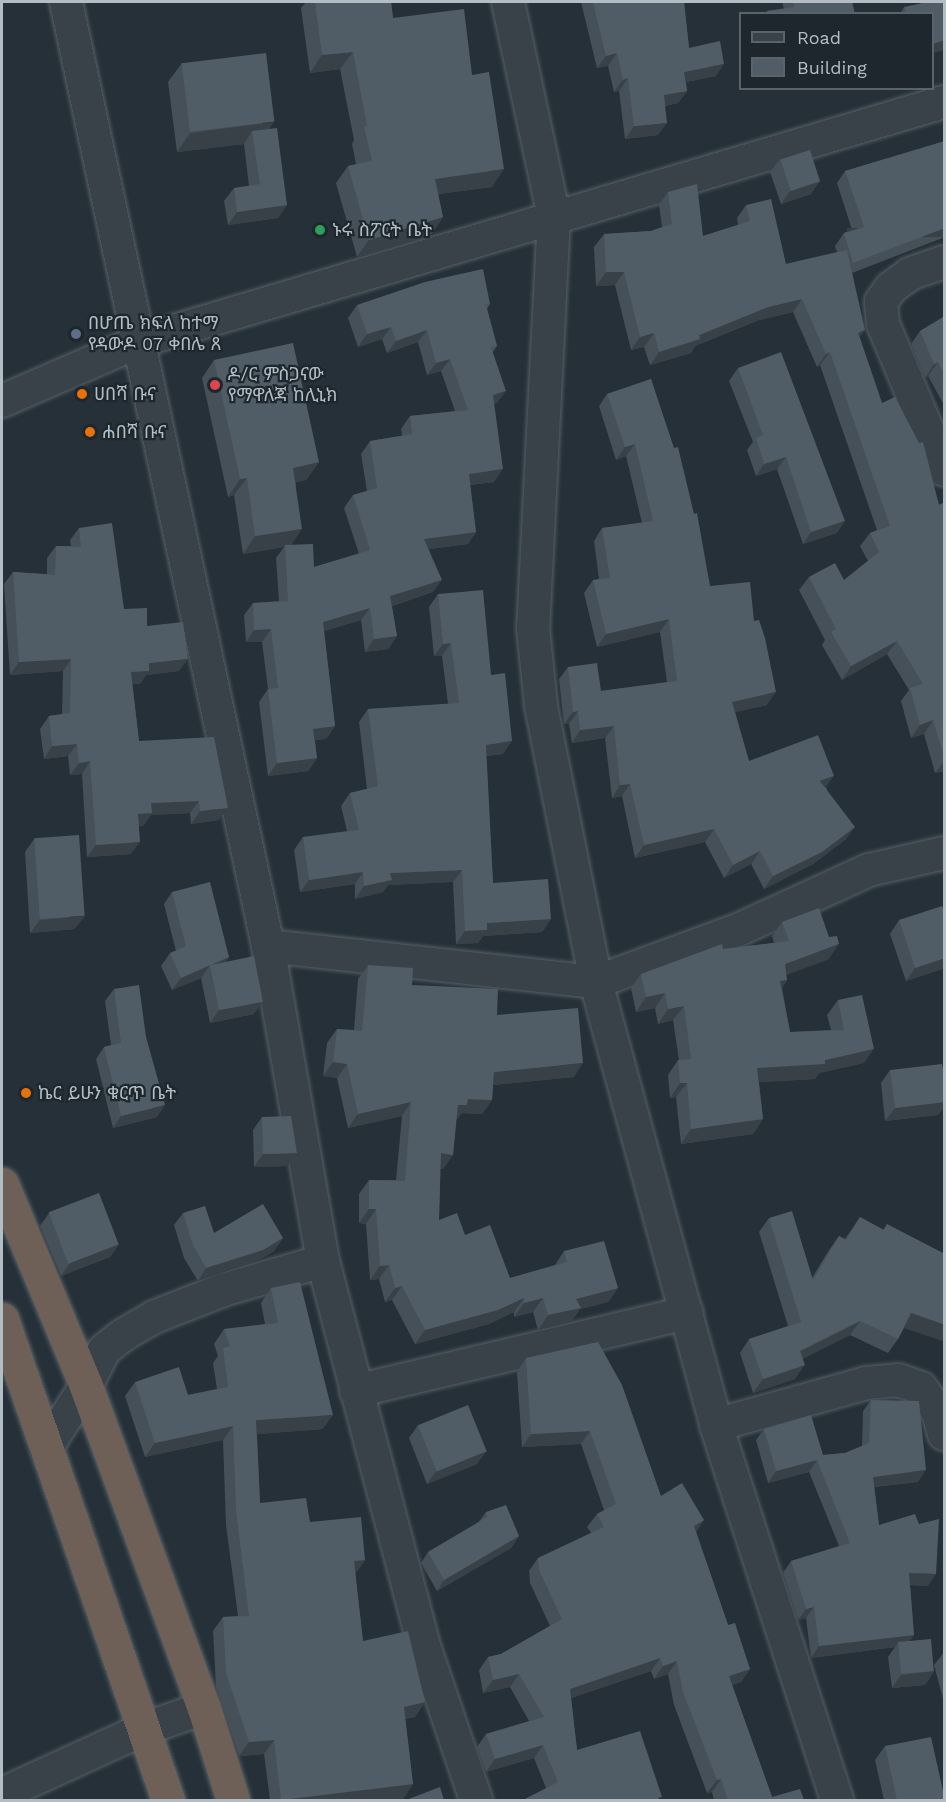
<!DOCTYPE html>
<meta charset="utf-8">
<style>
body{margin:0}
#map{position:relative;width:946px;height:1802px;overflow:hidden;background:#253038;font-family:"Work Sans","Noto Sans Ethiopic",sans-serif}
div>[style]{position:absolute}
.roads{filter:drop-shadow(0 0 2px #566066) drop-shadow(0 0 2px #566066)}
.street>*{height:32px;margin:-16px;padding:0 16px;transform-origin:16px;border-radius:16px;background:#384248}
.highway>*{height:33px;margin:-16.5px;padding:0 16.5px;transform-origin:16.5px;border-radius:16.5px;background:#6e6056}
.wall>*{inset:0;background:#455058}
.shaded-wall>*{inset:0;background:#384147;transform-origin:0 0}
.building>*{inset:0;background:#505d66;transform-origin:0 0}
.dots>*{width:16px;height:16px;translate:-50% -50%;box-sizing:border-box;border:3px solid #1d272d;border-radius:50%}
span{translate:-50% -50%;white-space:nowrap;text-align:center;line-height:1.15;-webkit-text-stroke:4.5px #1d272d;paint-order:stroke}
.poi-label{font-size:18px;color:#b3bdc4}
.left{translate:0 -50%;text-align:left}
.frame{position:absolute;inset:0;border:3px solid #b3bdc4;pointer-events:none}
.legend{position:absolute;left:739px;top:12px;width:195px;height:78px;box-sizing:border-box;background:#1d272d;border:2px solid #596369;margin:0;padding:8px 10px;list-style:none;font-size:18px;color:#b3bdc4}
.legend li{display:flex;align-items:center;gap:12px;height:30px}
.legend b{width:30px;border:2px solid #596369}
</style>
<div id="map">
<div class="roads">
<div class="street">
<div style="left:66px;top:2px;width:965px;rotate:77.92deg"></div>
<div style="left:268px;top:946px;width:320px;rotate:80.1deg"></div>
<div style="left:323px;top:1261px;width:395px;rotate:75.3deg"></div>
<div style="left:423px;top:1643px;width:166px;rotate:71.3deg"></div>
<div style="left:508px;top:2px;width:219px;rotate:77.9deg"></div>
<div style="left:554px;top:216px;width:413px;rotate:92.9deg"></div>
<div style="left:533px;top:628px;width:78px;rotate:84.1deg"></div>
<div style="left:541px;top:706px;width:281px;rotate:78.7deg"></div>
<div style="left:596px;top:982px;width:459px;rotate:74.8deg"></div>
<div style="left:716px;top:1425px;width:394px;rotate:72.1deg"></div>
<div style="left:944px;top:262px;width:36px;rotate:161deg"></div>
<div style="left:910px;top:274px;width:24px;rotate:144deg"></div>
<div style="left:891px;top:288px;width:17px;rotate:126deg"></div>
<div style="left:881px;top:302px;width:22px;rotate:85deg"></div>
<div style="left:883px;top:324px;width:158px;rotate:67.3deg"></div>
<div style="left:2px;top:401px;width:150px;rotate:-23.5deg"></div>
<div style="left:140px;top:341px;width:839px;rotate:-16.56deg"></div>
<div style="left:268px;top:946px;width:330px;rotate:6.3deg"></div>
<div style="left:596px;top:982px;width:153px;rotate:-20.2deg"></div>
<div style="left:740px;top:929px;width:142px;rotate:-24.6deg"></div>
<div style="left:869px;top:870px;width:77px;rotate:-12.8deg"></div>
<div style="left:356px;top:1391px;width:340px;rotate:-13.3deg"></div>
<div style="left:716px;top:1425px;width:156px;rotate:-15.6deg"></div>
<div style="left:866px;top:1383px;width:32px;rotate:-5deg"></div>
<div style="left:898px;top:1380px;width:24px;rotate:19deg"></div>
<div style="left:921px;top:1388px;width:29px;rotate:55deg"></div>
<div style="left:938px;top:1412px;width:23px;rotate:75deg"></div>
<div style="left:46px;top:1448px;width:74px;rotate:-57.2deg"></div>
<div style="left:86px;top:1386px;width:40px;rotate:-63.4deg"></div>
<div style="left:104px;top:1350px;width:24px;rotate:-38deg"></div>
<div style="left:123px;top:1335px;width:36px;rotate:-30deg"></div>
<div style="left:154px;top:1317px;width:74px;rotate:-21.4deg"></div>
<div style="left:223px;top:1290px;width:104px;rotate:-16.2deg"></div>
<div style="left:2px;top:1794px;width:156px;rotate:-24.6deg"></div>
<div style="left:144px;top:1729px;width:64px;rotate:-19.3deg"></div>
</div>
<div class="highway">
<div style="left:2px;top:1184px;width:219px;rotate:67.4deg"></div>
<div style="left:86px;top:1386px;width:343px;rotate:69.9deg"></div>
<div style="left:204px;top:1708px;width:96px;rotate:72.5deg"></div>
<div style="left:2px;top:1319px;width:509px;rotate:70.96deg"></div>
</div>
</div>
<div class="wall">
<div style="clip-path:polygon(306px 2px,391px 2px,393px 18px,472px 75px,492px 187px,438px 194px,443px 217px,431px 235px,357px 257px,336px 183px,348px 166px,356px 164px,352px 144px,354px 140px,340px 69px,310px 73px,301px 8px)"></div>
<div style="clip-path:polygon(581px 2px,684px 2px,689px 48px,716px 76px,686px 82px,687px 91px,678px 103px,665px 106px,658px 135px,625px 139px,619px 91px,614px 92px,608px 66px,597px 68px)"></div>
<div style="clip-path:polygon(782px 2px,852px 2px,855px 14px,765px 14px,767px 11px,784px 9px)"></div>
<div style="clip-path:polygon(904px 7px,933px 14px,900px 14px)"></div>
<div style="clip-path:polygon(182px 63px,270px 129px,287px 205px,278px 218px,228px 225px,224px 201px,234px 188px,249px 186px,244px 144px,177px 152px,168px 82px)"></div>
<div style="clip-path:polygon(945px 141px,945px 237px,852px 273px,860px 338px,882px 403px,939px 505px,945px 502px,945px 771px,935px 773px,924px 734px,911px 738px,901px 701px,909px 690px,887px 654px,842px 680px,822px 645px,825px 640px,799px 590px,809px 577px,844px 580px,868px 561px,860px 546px,870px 533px,877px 530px,820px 365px,817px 367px,793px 312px,759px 320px,695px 346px,691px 353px,650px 365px,644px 347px,631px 350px,615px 285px,596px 286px,594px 247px,604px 234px,651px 231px,662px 227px,659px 205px,668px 192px,703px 236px,738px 225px,737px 218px,746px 205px,786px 264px,837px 252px,835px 246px,844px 233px,852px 230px,837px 183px,845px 171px)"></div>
<div style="clip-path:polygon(780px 159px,811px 194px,781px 204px,770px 172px)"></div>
<div style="clip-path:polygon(490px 304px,487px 309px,497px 346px,493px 352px,497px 403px,494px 404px,494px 482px,470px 485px,476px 532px,468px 544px,429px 549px,433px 592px,392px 606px,397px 636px,388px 649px,365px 652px,361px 620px,324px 631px,335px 726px,326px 739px,315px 740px,317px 758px,308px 771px,268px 776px,259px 702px,268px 689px,262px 642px,246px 642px,244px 615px,253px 603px,279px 601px,276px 558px,284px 547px,243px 554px,234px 495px,228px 497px,202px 378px,214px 360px,319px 462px,306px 480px,296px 482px,291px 545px,314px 567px,359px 554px,344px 508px,353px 495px,367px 491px,361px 454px,370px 441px,402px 436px,401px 429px,410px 416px,455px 411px,441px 371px,427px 375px,418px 342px,387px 353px,382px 339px,358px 347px,348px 318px,357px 305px)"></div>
<div style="clip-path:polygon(945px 316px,945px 407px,928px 376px,925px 378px,911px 344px,920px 331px)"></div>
<div style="clip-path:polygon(738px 368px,837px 533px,803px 544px,777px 469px,756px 476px,747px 450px,753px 442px,729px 381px)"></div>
<div style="clip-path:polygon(651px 379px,710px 586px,754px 621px,767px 705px,735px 712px,749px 761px,826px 787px,846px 839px,813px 864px,764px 889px,751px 864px,724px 878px,705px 842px,635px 858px,622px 796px,612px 798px,605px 738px,572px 743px,569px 724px,564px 724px,559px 679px,568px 667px,601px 691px,667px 682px,660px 632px,597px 647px,584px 593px,593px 580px,599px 579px,594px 541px,602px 528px,642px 523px,626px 456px,616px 460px,599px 406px,607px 394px)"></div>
<div style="clip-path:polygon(79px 528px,124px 609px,147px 626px,179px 671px,146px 675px,140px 684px,132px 684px,139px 741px,219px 820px,191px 824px,190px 813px,151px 815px,143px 826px,139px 826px,131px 854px,87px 857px,82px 774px,70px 775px,68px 756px,44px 759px,40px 729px,49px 716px,62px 714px,63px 671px,10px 675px,4px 584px,13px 572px,47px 574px,47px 558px,56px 546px,71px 546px,70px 540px)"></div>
<div style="clip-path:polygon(438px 594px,491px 675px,503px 754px,486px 756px,493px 883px,551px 919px,542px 932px,483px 936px,478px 943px,456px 944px,453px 882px,388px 885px,383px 892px,355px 899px,355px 884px,300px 892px,294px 850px,303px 837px,347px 831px,341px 806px,350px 793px,367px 789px,359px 722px,368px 709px,448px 704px,442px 656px,434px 656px,429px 607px)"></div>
<div style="clip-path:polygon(34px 839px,75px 929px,30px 933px,25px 852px)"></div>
<div style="clip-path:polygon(172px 892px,229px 957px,226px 962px,254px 1014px,210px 1023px,201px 978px,172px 990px,161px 966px,170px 953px,176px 951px,164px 904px)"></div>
<div style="clip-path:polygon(945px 913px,945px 968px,906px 981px,890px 934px,899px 920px)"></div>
<div style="clip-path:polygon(782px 922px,829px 959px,786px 975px,787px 980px,782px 988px,790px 1032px,831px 1030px,827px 1015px,838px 1000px,864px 1063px,819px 1073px,815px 1079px,759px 1082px,763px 1119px,753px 1134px,681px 1144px,676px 1097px,670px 1098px,668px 1075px,678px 1060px,679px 1060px,673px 1020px,658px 1024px,655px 1008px,636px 1012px,631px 988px,641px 974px,723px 949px,774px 943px,772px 936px)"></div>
<div style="clip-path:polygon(368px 965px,412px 985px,497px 1015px,574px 1077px,493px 1085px,492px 1100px,482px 1114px,462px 1113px,457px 1119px,456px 1119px,453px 1155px,443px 1169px,440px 1168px,439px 1220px,465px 1235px,510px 1278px,555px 1265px,564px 1251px,618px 1288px,608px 1302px,580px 1309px,571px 1322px,538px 1330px,533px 1312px,514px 1317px,514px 1312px,489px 1324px,415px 1344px,392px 1300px,385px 1302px,379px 1279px,370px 1280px,366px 1224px,359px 1223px,359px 1194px,369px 1180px,396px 1180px,402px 1116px,348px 1128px,337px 1078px,323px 1076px,327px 1043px,337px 1029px,354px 1030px,358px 979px)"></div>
<div style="clip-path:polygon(114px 989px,157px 1117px,113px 1128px,96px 1059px,104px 1047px,111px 1045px,105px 1001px)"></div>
<div style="clip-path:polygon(890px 1070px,945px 1081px,945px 1106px,938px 1115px,885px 1121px,881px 1083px)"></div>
<div style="clip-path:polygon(262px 1117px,297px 1153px,288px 1166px,254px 1167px,253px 1130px)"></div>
<div style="clip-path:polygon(49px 1213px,119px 1244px,110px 1257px,61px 1276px,40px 1226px)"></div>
<div style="clip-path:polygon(183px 1213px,214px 1233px,283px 1238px,274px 1251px,255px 1262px,198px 1281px,184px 1258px,174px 1225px)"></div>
<div style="clip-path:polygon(860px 1217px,883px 1230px,887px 1224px,904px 1328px,898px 1339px,888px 1353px,850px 1335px,802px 1359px,795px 1379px,753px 1393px,740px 1353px,749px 1339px,788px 1326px,759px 1232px,769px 1218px,812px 1278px,829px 1250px,839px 1236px,845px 1239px)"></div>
<div style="clip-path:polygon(271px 1288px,323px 1429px,257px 1434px,260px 1503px,310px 1522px,365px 1560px,355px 1574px,363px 1641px,425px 1702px,415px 1717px,405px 1719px,413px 1784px,403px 1799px,388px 1800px,270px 1800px,264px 1754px,239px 1756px,216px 1687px,213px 1631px,223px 1617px,238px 1616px,226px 1525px,223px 1440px,145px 1457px,125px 1396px,135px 1382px,188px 1395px,217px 1389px,213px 1363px,218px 1356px,214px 1344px,224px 1329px,265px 1324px,261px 1303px)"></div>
<div style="clip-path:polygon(526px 1358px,661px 1496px,704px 1520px,696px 1532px,728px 1625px,750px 1669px,741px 1682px,732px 1685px,772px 1797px,804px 1800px,714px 1800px,712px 1792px,707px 1793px,674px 1705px,668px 1674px,654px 1679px,651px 1671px,571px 1698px,577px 1750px,662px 1797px,546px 1788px,534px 1758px,486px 1772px,477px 1747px,486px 1734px,529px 1721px,510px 1687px,483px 1693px,479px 1670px,488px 1657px,501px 1654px,550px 1626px,530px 1583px,529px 1571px,538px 1558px,591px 1533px,587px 1527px,597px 1514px,604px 1510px,581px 1444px,522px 1447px,517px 1372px)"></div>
<div style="clip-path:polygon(871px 1400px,918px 1482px,874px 1487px,879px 1525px,928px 1586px,910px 1585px,914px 1635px,909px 1642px,934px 1671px,925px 1685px,892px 1688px,888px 1657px,895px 1647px,811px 1658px,806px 1618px,798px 1620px,783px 1573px,791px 1561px,839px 1546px,809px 1472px,768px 1483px,756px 1440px,764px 1429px,823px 1455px,845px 1453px,862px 1446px,863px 1411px)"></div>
<div style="clip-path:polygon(418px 1425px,477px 1464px,427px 1484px,409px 1438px)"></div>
<div style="clip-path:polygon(486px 1512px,519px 1536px,511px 1548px,437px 1591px,421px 1563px,428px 1552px,478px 1523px)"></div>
<div style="clip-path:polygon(945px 1651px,945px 1706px,934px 1665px)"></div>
<div style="clip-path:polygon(885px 1746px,944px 1798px,945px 1800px,884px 1800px,875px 1760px)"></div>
</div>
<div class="shaded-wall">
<div style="clip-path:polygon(945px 40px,945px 50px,933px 53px,933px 44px)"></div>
<div style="clip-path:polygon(353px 52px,340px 69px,310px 73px,322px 55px)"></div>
<div style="clip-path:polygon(617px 53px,608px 66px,597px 68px,606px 56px)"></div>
<div style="clip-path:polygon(724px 64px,716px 76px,675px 84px,684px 72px)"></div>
<div style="clip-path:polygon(628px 78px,619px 91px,614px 92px,623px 80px)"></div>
<div style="clip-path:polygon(687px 91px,678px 103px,655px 108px,664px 95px)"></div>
<div style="clip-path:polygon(274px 122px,261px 142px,252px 131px,244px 144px,177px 152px,190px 133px)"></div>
<div style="clip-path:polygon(667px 123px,658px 135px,625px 139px,634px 126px)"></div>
<div style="clip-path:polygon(504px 169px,492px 187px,422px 196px,435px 179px)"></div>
<div style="clip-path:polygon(820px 181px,811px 194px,781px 204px,790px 191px)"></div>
<div style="clip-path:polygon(287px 205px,278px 218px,228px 225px,237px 212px)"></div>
<div style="clip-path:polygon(443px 217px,431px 235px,357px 257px,369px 240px)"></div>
<div style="left:945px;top:228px;width:9px;height:98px;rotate:90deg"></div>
<div style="clip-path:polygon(606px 272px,624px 272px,615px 285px,596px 286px)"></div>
<div style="clip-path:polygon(802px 299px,793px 312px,759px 320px,695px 346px,691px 353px,650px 365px,659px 352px,768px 307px)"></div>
<div style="clip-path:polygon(391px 327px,382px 339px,358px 347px,367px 334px)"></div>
<div style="clip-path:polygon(427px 330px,418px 342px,387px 353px,396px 341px)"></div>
<div style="clip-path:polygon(865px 330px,856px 343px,858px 333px)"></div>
<div style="clip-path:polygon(654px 333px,644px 347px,631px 350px,640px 337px)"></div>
<div style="clip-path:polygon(830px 352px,820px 365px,817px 367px,826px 354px)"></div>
<div style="clip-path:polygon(450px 359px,441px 371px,427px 375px,436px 363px)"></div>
<div style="clip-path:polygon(938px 362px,928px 376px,925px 378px,934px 364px)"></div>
<div style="clip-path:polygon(506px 391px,497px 403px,484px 407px,493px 395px)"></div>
<div style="clip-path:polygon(635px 444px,626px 456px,616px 460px,625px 447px)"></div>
<div style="clip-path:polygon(786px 457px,777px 469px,756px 476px,764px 464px)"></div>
<div style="clip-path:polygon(319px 462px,306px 480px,281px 486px,293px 468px)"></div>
<div style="clip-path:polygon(503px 469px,494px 482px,460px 486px,469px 474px)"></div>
<div style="clip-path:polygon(247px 478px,234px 495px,228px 497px,240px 479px)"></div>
<div style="clip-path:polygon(845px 521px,837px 533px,803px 544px,811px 532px)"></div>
<div style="clip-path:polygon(302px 529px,290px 547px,285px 545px,284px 547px,243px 554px,255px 536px)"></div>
<div style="clip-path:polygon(476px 532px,468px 544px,416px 551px,424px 539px)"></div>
<div style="clip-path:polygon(442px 580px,433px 592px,381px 609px,390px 596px)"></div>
<div style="clip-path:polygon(370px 608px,361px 620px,315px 634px,323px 622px)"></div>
<div style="clip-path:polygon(669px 619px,660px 632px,597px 647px,606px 634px)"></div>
<div style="clip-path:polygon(271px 629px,262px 642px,246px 642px,254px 630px)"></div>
<div style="clip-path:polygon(397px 636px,388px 649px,365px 652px,374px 639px)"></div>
<div style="clip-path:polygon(897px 641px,887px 654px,842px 680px,851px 666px)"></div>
<div style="clip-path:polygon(451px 643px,442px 656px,434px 656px,443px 644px)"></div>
<div style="clip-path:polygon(71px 659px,63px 671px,10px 675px,19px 662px)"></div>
<div style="clip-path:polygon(188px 659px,179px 671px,146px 675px,140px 684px,122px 685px,131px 672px,149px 663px)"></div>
<div style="clip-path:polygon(776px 692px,767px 705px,723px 715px,732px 702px)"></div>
<div style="clip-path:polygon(578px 711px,569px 724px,564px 724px,573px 712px)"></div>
<div style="clip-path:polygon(933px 720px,924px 734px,911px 738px,920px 725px)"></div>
<div style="clip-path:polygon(335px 726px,326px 739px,304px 741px,313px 729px)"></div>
<div style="clip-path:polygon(614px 726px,605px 738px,572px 743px,580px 730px)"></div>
<div style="clip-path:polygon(512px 741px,503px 754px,477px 757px,486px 745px)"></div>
<div style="clip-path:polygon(77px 744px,68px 756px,44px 759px,52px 746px)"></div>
<div style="clip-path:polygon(317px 758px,308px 771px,268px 776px,277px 763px)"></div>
<div style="clip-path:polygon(945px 760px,945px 771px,935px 773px)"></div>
<div style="clip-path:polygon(90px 761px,82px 774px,70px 775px,79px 763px)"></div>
<div style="clip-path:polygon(834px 776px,825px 788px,820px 781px)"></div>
<div style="clip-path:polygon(630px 784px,622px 796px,612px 798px,620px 785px)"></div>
<div style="clip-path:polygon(199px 801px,190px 813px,151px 815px,143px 826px,129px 827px,138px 814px,151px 803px)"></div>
<div style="clip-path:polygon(228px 808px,219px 820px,191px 824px,200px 811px)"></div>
<div style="clip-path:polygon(855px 827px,846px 839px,813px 864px,764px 889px,773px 876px)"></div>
<div style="clip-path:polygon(714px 829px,705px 842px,635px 858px,644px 845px)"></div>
<div style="clip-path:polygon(140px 842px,131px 854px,87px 857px,96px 845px)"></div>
<div style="clip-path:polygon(760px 851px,751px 864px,724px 878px,733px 865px)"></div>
<div style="clip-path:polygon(462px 870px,453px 882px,388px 885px,383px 892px,355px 899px,364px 886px,390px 873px)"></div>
<div style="clip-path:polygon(363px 872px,355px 884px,300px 892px,309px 880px)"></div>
<div style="clip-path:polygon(85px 916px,75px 929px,30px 933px,40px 920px)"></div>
<div style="clip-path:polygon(551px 919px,542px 932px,483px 936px,478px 943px,456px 944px,465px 931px,487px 923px)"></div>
<div style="clip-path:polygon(839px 944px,829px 959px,775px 979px,785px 964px)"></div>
<div style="clip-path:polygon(229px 957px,220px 969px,211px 965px)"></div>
<div style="clip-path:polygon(945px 958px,945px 968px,906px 981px,915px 968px)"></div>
<div style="clip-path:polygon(210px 965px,201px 978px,172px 990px,181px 978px)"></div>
<div style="clip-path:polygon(787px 980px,777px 995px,780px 981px)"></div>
<div style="clip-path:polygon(665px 993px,655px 1008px,636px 1012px,646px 997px)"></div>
<div style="clip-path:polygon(263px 1002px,254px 1014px,210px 1023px,219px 1010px)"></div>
<div style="clip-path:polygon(684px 1006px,673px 1020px,658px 1024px,668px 1009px)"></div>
<div style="clip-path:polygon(874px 1049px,864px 1063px,819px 1073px,815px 1079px,747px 1083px,757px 1068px,825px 1060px)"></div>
<div style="clip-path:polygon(333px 1062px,347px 1064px,337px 1078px,323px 1076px)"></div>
<div style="clip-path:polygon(583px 1063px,574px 1077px,484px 1086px,494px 1072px)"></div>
<div style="clip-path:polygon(680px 1083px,687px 1083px,676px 1097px,670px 1098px)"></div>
<div style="clip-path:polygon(468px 1099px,492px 1100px,482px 1114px,462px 1113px,457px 1119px,448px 1119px,458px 1105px)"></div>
<div style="clip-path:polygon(411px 1102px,402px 1116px,348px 1128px,358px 1114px)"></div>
<div style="clip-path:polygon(945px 1102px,945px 1106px,938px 1115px,885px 1121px,895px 1108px)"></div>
<div style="clip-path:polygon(165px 1105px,157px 1117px,113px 1128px,121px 1116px)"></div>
<div style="clip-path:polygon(763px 1119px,753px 1134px,681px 1144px,691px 1129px)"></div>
<div style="clip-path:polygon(297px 1153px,288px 1166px,254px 1167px,263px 1154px)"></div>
<div style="clip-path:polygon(441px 1153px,453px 1155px,443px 1169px,431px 1167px)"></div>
<div style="clip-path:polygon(369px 1209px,376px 1209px,366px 1224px,359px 1223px)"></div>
<div style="clip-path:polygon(283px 1238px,274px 1251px,255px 1262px,198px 1281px,206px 1268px)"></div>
<div style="clip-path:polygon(119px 1244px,110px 1257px,61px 1276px,70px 1263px)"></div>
<div style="clip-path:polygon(389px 1265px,379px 1279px,370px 1280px,380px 1266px)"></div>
<div style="clip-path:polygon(402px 1286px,392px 1300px,385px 1302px,395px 1288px)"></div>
<div style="clip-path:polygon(618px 1288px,608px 1302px,580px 1309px,571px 1322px,538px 1330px,548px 1315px,576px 1299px)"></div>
<div style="clip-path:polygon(524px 1298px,514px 1312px,489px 1324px,415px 1344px,425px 1330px)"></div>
<div style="clip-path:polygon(543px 1298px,533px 1312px,514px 1317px,524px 1303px)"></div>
<div style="clip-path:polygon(911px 1313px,945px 1325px,945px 1342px,901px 1327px)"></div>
<div style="clip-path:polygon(860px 1321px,850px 1335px,790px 1365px,800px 1351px)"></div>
<div style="clip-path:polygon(805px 1365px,795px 1379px,753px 1393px,763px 1379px)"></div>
<div style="clip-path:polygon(333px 1415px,323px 1429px,246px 1435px,256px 1420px)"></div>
<div style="clip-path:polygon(233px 1426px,223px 1440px,145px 1457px,155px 1443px)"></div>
<div style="clip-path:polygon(590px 1431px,581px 1444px,522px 1447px,531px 1434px)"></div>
<div style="clip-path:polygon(487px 1451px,477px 1464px,427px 1484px,436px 1471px)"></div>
<div style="clip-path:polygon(817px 1460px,809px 1472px,768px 1483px,776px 1471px)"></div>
<div style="clip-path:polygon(926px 1470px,918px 1482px,865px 1488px,873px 1477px)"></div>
<div style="clip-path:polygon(704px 1520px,695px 1533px,694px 1526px)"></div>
<div style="clip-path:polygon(519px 1536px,511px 1548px,437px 1591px,444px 1580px)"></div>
<div style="clip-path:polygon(365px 1560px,355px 1574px,354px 1561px)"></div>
<div style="clip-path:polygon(909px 1573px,936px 1574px,928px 1586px,901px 1584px)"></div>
<div style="clip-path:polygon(814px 1607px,806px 1618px,798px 1620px,806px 1609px)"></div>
<div style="clip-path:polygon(914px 1635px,906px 1646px,898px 1643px,895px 1647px,811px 1658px,819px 1646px)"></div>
<div style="clip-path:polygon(660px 1658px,651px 1671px,560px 1702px,570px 1689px)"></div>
<div style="clip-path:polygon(677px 1661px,668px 1674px,654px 1679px,663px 1666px)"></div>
<div style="clip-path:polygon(750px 1669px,741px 1682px,720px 1689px,729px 1676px)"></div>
<div style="clip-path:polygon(934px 1671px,925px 1685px,892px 1688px,901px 1675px)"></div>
<div style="clip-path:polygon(519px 1674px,510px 1687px,483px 1693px,493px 1680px)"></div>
<div style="clip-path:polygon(425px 1702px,415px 1717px,394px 1721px,404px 1707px)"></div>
<div style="clip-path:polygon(274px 1740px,264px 1754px,239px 1756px,249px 1742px)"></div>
<div style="clip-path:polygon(543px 1745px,534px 1758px,486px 1772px,495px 1759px)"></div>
<div style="clip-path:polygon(721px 1779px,712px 1792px,707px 1793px,717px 1780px)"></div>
<div style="clip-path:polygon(413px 1784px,403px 1799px,388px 1800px,281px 1800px)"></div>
</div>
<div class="building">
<div style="clip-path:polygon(315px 2px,391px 2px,393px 18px,464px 9px,472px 75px,489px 72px,504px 169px,435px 179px,443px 217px,369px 240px,348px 166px,372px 161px,364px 126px,367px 126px,353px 52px,322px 55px)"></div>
<div style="clip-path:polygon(593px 2px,684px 2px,689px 48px,720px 41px,724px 64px,684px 72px,687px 91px,664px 95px,667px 123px,634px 126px,628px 78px,623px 80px,617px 53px,606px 56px)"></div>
<div style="clip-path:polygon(793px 2px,852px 2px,855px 14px,767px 14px,767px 11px,794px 7px)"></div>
<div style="clip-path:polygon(927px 2px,945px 2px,945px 40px,933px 44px,933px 14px,906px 14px,904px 7px)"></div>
<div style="left:266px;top:53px;width:69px;height:85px;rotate:83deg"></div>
<div style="clip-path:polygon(277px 128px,287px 205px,237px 212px,234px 188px,260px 184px,252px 131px)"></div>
<div style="clip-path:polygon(945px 141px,945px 228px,853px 263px,844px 233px,864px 227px,845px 171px)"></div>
<div style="left:810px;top:150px;width:33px;height:31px;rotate:72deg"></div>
<div style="clip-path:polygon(697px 184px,703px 236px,750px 221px,746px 205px,771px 199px,786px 264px,847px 250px,865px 330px,858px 333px,882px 403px,895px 397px,919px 443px,923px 442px,939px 505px,945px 502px,945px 759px,933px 720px,920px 725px,910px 688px,923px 684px,897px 641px,851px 666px,831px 632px,836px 629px,809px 577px,835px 563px,844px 580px,879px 552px,870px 533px,890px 526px,830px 352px,826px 354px,802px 299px,768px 307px,699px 335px,700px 339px,659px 352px,654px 333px,640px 337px,624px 272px,606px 272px,604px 234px,651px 231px,672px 224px,668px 192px)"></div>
<div style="clip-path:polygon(483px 269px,490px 304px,486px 305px,497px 346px,491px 347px,506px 391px,493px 395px,503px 469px,469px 474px,476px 532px,424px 539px,442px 580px,390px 596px,397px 636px,374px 639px,370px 608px,323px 622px,335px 726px,313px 729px,317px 758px,277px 763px,268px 689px,278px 688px,271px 629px,254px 630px,253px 603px,288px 601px,285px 545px,313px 544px,314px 567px,370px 550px,353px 495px,377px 488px,370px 441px,412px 434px,410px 416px,468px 410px,450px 359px,436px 363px,427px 330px,396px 341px,391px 327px,367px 334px,357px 305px,425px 282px)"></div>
<div style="clip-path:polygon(945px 316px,945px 376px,938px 362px,934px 364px,920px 331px)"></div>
<div style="clip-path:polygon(293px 343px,319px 462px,293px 468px,302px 529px,255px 536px,247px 478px,240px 479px,214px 360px)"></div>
<div style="clip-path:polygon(781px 352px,845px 521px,811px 532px,786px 457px,764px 464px,756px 438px,763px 435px,738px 368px)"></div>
<div style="clip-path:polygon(651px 379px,674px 448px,678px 447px,694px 514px,697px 513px,710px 586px,750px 582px,754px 621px,759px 620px,765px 638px,776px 692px,732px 702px,749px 761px,818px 735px,834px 776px,820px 781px,855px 827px,822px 852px,773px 876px,760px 851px,733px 865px,714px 829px,644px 845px,630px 784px,620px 785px,614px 726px,580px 730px,578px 711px,573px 712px,568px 667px,597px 663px,601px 691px,677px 681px,669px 619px,606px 634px,593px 580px,610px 578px,602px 528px,653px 521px,635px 444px,625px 447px,607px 394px)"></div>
<div style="clip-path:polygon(112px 523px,124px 609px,147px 608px,147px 626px,183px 622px,188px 659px,149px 663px,149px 671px,131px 672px,139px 741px,214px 737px,228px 808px,200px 811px,199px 801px,151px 803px,152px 813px,138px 814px,140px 842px,96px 845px,90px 761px,79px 763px,77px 744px,52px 746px,49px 716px,70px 713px,71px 659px,19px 662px,13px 572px,55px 575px,56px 546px,81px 547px,79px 528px)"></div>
<div style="clip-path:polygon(483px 590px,491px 675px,505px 673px,512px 741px,486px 745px,493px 883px,548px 879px,551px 919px,487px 923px,487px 930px,465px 931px,462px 870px,390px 873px,392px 880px,364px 886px,363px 872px,309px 880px,303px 837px,359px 830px,350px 793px,378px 786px,368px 709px,459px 703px,451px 643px,443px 644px,438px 594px)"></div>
<div style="left:79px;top:835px;width:81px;height:45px;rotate:86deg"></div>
<div style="clip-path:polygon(210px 882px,229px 957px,211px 965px,254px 956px,263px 1002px,219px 1010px,210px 965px,181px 978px,170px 953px,186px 946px,172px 892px)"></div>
<div style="clip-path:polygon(942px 906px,945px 913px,945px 958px,915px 968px,899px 920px)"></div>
<div style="clip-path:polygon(819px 908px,829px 937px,837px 936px,839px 944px,785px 964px,787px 980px,780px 981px,790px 1032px,844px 1030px,838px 1000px,862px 995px,874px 1049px,825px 1060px,825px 1064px,757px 1068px,763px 1119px,691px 1129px,687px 1083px,680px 1083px,678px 1060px,691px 1059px,684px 1006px,668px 1009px,665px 993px,646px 997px,641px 974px,722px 944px,723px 949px,789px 941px,782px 922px)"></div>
<div style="clip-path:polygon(368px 965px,413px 968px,412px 985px,498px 989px,497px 1015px,578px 1008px,583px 1063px,494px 1072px,492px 1100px,468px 1099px,467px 1105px,458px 1105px,453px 1155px,441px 1153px,439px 1220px,457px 1213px,465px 1235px,490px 1225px,510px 1278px,567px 1262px,564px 1251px,604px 1241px,618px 1288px,576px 1299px,581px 1308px,548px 1315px,543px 1298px,524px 1303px,524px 1298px,498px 1310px,425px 1330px,402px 1286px,395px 1288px,389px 1265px,380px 1266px,376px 1209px,369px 1209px,369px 1180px,405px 1181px,411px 1102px,358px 1114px,347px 1064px,333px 1062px,337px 1029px,362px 1031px)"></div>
<div style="clip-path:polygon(139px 985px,146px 1037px,165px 1105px,121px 1116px,104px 1047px,121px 1043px,114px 989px)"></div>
<div style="clip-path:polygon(942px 1064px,945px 1081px,945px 1102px,895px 1108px,890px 1070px)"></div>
<div style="clip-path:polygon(291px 1116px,297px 1153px,263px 1154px,262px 1117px)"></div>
<div style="left:99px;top:1193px;width:55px;height:54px;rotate:69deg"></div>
<div style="clip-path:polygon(263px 1204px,283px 1238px,263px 1250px,206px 1268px,193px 1245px,183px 1213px,205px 1206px,214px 1233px)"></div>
<div style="clip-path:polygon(792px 1211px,813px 1280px,839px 1236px,846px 1240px,860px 1217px,884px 1230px,887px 1224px,945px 1254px,945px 1325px,911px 1313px,898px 1339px,860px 1321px,800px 1351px,805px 1365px,763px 1379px,749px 1339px,801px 1322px,769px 1218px)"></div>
<div style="clip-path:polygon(300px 1282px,333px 1415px,256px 1420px,260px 1503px,306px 1498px,310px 1522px,361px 1517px,365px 1560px,354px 1561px,363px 1641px,408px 1631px,425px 1702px,404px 1707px,413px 1784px,281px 1800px,274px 1740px,249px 1742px,226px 1673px,223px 1617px,249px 1616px,236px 1511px,233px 1426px,155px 1443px,135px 1382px,179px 1367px,188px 1395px,228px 1387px,223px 1348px,230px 1346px,224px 1329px,278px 1323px,271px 1288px)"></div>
<div style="clip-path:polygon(598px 1342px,622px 1385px,661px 1496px,682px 1483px,704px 1520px,694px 1526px,728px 1625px,735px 1623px,750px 1669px,729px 1676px,772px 1797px,800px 1789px,804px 1800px,728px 1800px,721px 1779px,717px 1780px,683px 1692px,677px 1661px,663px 1666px,660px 1658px,570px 1689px,577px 1750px,640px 1731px,662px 1797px,658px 1798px,660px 1800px,523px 1800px,558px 1782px,543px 1745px,495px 1759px,486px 1734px,544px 1717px,519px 1674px,493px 1680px,488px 1657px,501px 1654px,562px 1619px,539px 1570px,538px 1558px,604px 1527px,597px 1514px,616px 1504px,590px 1431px,531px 1434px,526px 1358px)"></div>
<div style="clip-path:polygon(871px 1400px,919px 1401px,926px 1470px,873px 1477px,879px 1525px,915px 1514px,919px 1524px,939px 1519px,936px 1574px,909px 1573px,914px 1635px,819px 1646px,814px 1607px,806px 1609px,791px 1561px,850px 1543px,817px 1460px,776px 1471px,764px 1429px,811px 1415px,823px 1455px,845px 1453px,869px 1443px)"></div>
<div style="left:468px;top:1405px;width:50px;height:54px;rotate:68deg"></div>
<div style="clip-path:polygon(506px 1505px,519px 1536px,444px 1580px,428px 1552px,487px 1517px,486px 1512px)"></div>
<div style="left:931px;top:1639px;width:32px;height:33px;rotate:85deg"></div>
<div style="clip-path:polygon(931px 1737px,945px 1800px,897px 1800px,885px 1746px)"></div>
<div style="clip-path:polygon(440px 1787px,444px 1800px,406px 1800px)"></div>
</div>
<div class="dots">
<div style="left:320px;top:230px;background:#2e9e5b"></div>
<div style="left:76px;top:334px;background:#5c6f8a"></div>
<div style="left:215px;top:385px;background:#e0444e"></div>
<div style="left:82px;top:394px;background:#e8710a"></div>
<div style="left:90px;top:432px;background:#e8710a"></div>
<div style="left:26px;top:1093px;background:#e8710a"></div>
</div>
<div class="poi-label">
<span class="left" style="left:332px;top:230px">ኑሩ ስፖርት ቤት</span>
<span class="left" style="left:88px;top:334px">በሆጤ ክፍለ ከተማ<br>የዳውዶ 07 ቀበሌ ጸ</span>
<span class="left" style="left:228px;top:385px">ዶ/ር ምስጋናው<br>የማዋለጃ ከሊኒክ</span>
<span class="left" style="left:94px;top:394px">ሀበሻ ቡና</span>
<span class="left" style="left:102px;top:432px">ሐበሻ ቡና</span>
<span class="left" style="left:38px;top:1093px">ኬር ይሁን ቁርጥ ቤት</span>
</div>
<div class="frame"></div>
<ul class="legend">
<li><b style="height:8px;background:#384248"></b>Road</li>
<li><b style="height:16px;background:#505d66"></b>Building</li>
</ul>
</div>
